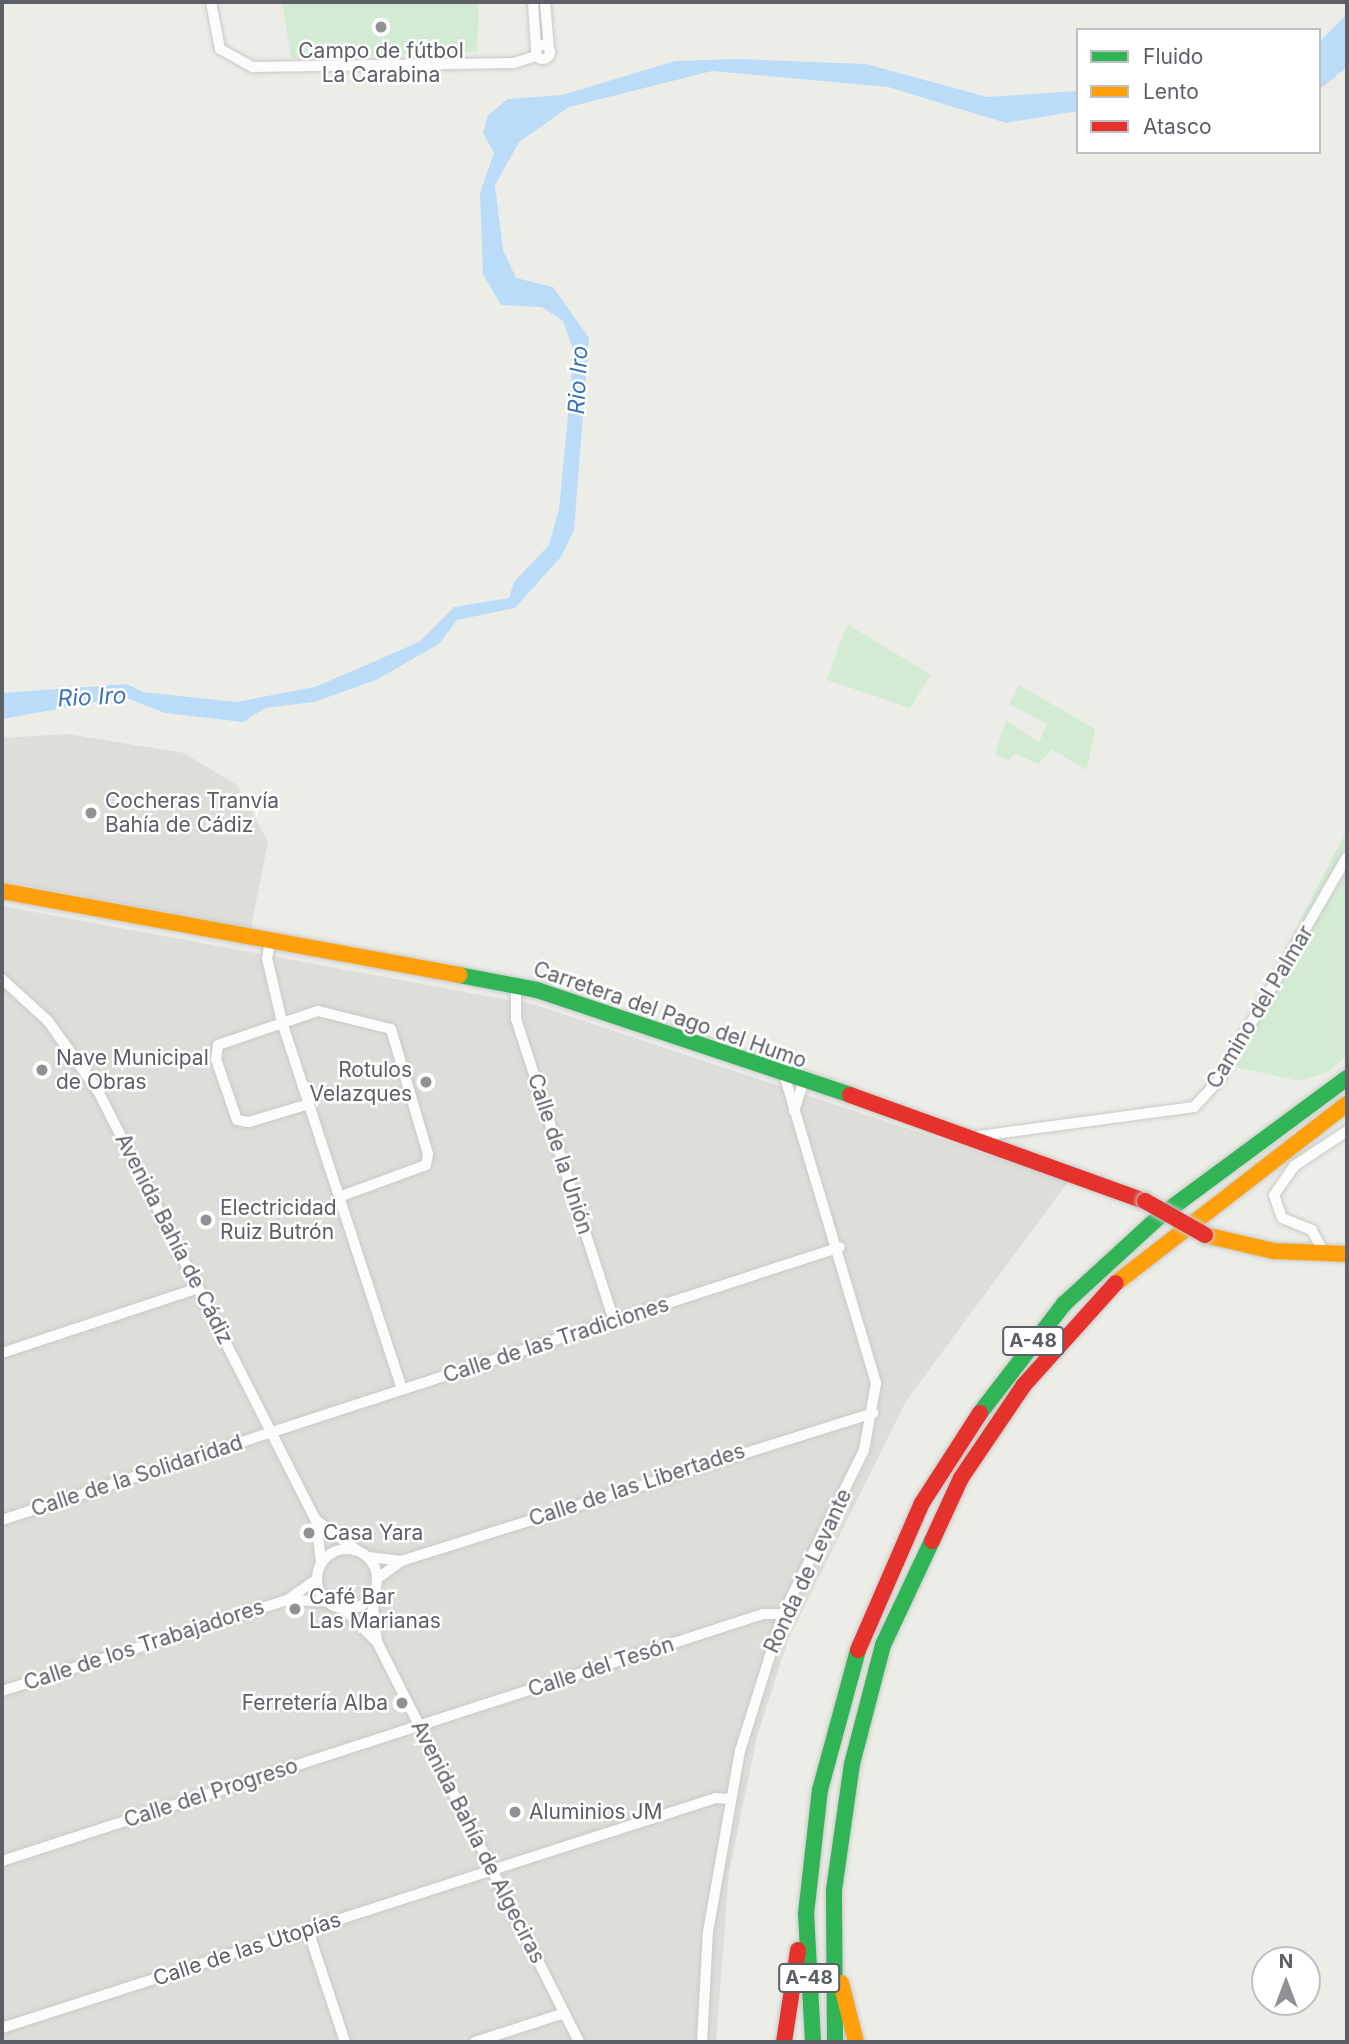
<!DOCTYPE html>
<meta charset="utf-8">
<style>
body{margin:0}
#map{position:relative;width:1349px;height:2044px;overflow:hidden;background:#edede8;font-family:Inter,sans-serif}
div>[style]{position:absolute}
.industrial>*{inset:0;background:#deddd9}
.green>*{inset:0;background:#d4ebd3}
.water>*{inset:0;background:#bbdcf8}
.roads{filter:drop-shadow(0 0 2px #c9cac8) drop-shadow(0 0 2px #c9cac8)}
.street>*{height:10px;margin:-5px;padding:0 5px;transform-origin:5px;border-radius:5px;background:#fcfcfc}
.street>.ring{margin:-5px;padding:0;box-sizing:content-box;background:none;border:10px solid #fcfcfc;border-radius:50%}
.fast>*{height:16px;margin:-8px;padding:0 8px;transform-origin:8px;border-radius:8px;background:#30b455}
.slow>*{height:16px;margin:-8px;padding:0 8px;transform-origin:8px;border-radius:8px;background:#ff9f0a}
.jam>*{height:16px;margin:-8px;padding:0 8px;transform-origin:8px;border-radius:8px;background:#e5322d}
.bridges{filter:drop-shadow(0 0 2px #c9caca) drop-shadow(0 0 2px #c9caca)}
.jam-bridge>*{height:16px;margin:-8px;padding:0 8px;transform-origin:8px;border-radius:8px;background:#e5322d}
.dots>*{width:19px;height:19px;translate:-50% -50%;box-sizing:border-box;border:4px solid #fff;border-radius:50%}
span{translate:-50% -50%;white-space:nowrap;text-align:center;line-height:1.15;-webkit-text-stroke:5px #fff;paint-order:stroke}
.shield-label span{padding:2px 5px;background:#fff;border:2px solid;border-radius:5px;-webkit-text-stroke-width:0}
.shield-label{font-size:19px;color:#5c6066;font-weight:700}
.poi-label{font-size:21px;color:#5c6066}
.left{translate:0 -50%;text-align:left}
.right{translate:-100% -50%;text-align:right}
.street-label{font-size:21px;color:#5c6066}
.water-label{font-size:23px;color:#3a74b8;font-style:italic}
.frame{position:absolute;inset:0;border:4px solid #5c6066;pointer-events:none}
.legend{position:absolute;left:1076px;top:28px;width:245px;height:126px;box-sizing:border-box;background:#fff;border:2px solid #bebfc2;margin:0;padding:9px 12px;list-style:none;font-size:21px;color:#5c6066}
.legend li{display:flex;align-items:center;gap:14px;height:35px}
.legend b{width:35px;border:2px solid #bebfc2}
.north{position:absolute;left:1251px;top:1946px;width:70px;height:70px;box-sizing:border-box;background:#fff;border:2px solid #bebfc2;border-radius:50%;rotate:0deg;font-size:19px;font-weight:700;line-height:28px;text-align:center;color:#5c6066}
.north::after{content:'';display:block;margin:auto;width:24px;height:32px;background:#8f9194;clip-path:polygon(50% 0,100% 100%,50% 72%,0 100%)}
</style>
<div id="map">
<div class="industrial">
<div style="clip-path:polygon(68px 734px,184px 753px,237px 785px,268px 842px,251px 928px,2px 881px,2px 738px)"></div>
<div style="clip-path:polygon(2px 906px,536px 1005px,1068px 1182px,906px 1401px,788px 1640px,757px 1737px,729px 1872px,716px 2042px,2px 2042px)"></div>
</div>
<div class="green">
<div style="clip-path:polygon(282px 2px,479px 2px,477px 52px,291px 58px)"></div>
<div style="clip-path:polygon(847px 624px,931px 675px,910px 708px,827px 680px)"></div>
<div style="clip-path:polygon(1019px 685px,1095px 729px,1087px 770px,1052px 750px,1038px 764px,1014px 753px,1009px 761px,995px 754px,1006px 720px,1039px 742px,1047px 724px,1009px 704px)"></div>
<div style="clip-path:polygon(1347px 829px,1347px 1056px,1328px 1072px,1299px 1081px,1226px 1065px)"></div>
</div>
<div class="water">
<div style="clip-path:polygon(1347px 14px,1347px 67px,1319px 90px,1319px 42px)"></div>
<div style="clip-path:polygon(738px 59px,866px 64px,987px 97px,1078px 91px,1078px 111px,1006px 123px,888px 87px,712px 71px,569px 107px,519px 142px,495px 185px,503px 250px,516px 278px,553px 287px,589px 338px,574px 530px,561px 557px,515px 608px,457px 620px,439px 644px,376px 680px,314px 702px,265px 708px,243px 722px,165px 713px,124px 697px,2px 719px,2px 693px,127px 684px,143px 692px,236px 702px,315px 687px,419px 642px,454px 607px,509px 598px,514px 582px,549px 545px,559px 509px,574px 352px,563px 321px,542px 307px,501px 305px,483px 274px,480px 193px,494px 153px,483px 133px,488px 115px,508px 99px,562px 95px,675px 61px)"></div>
</div>
<div class="roads">
<div class="street">
<div style="left:211px;top:2px;width:48px;rotate:79.2deg"></div>
<div style="left:220px;top:49px;width:38px;rotate:29deg"></div>
<div style="left:253px;top:67px;width:261px;rotate:-0.9deg"></div>
<div style="left:514px;top:63px;width:23px;rotate:-18deg"></div>
<div style="left:533px;top:2px;width:47px;rotate:86.3deg"></div>
<div style="left:545px;top:2px;width:47px;rotate:85.1deg"></div>
<div class="ring" style="left:536px;top:45px;width:4px;height:4px"></div>
<div style="left:270px;top:940px;width:18px;rotate:99deg"></div>
<div style="left:267px;top:958px;width:66px;rotate:76.8deg"></div>
<div style="left:282px;top:1022px;width:387px;rotate:71.9deg"></div>
<div style="left:2px;top:979px;width:62px;rotate:42.4deg"></div>
<div style="left:48px;top:1021px;width:86px;rotate:54.5deg"></div>
<div style="left:98px;top:1091px;width:481px;rotate:63.1deg"></div>
<div style="left:316px;top:1520px;width:42px;rotate:83.2deg"></div>
<div style="left:516px;top:985px;width:34px;rotate:90deg"></div>
<div style="left:516px;top:1019px;width:318px;rotate:72deg"></div>
<div style="left:309px;top:1104px;width:63px;rotate:163.3deg"></div>
<div style="left:249px;top:1122px;width:12px;rotate:-171deg"></div>
<div style="left:237px;top:1120px;width:65px;rotate:-109deg"></div>
<div style="left:216px;top:1059px;width:14px;rotate:-82deg"></div>
<div style="left:218px;top:1045px;width:106px;rotate:-18.8deg"></div>
<div style="left:318px;top:1011px;width:75px;rotate:13.9deg"></div>
<div style="left:391px;top:1029px;width:130px;rotate:73.5deg"></div>
<div style="left:428px;top:1154px;width:11px;rotate:100deg"></div>
<div style="left:426px;top:1165px;width:93px;rotate:159.8deg"></div>
<div style="left:794px;top:1111px;width:32px;rotate:-72deg"></div>
<div style="left:979px;top:1136px;width:217px;rotate:-7.7deg"></div>
<div style="left:1194px;top:1107px;width:35px;rotate:-47deg"></div>
<div style="left:1218px;top:1081px;width:258px;rotate:-60.1deg"></div>
<div style="left:1324px;top:1253px;width:26px;rotate:-118deg"></div>
<div style="left:1312px;top:1230px;width:32px;rotate:-158deg"></div>
<div style="left:1282px;top:1218px;width:24px;rotate:-109deg"></div>
<div style="left:1274px;top:1195px;width:35px;rotate:-55deg"></div>
<div style="left:1294px;top:1166px;width:64px;rotate:-33.4deg"></div>
<div style="left:2px;top:1353px;width:207px;rotate:-18.3deg"></div>
<div style="left:2px;top:1520px;width:881px;rotate:-18.04deg"></div>
<div style="left:316px;top:1520px;width:49px;rotate:36.6deg"></div>
<div class="ring" style="left:317px;top:1549px;width:50px;height:50px"></div>
<div style="left:369px;top:1557px;width:32px;rotate:7deg"></div>
<div style="left:378px;top:1578px;width:29px;rotate:-36deg"></div>
<div style="left:401px;top:1561px;width:495px;rotate:-17.4deg"></div>
<div style="left:372px;top:1597px;width:45px;rotate:83.7deg"></div>
<div style="left:290px;top:1600px;width:36px;rotate:2deg"></div>
<div style="left:344px;top:1609px;width:47px;rotate:45deg"></div>
<div style="left:377px;top:1642px;width:448px;rotate:63.2deg"></div>
<div style="left:2px;top:1691px;width:299px;rotate:-17.7deg"></div>
<div style="left:287px;top:1600px;width:37px;rotate:-35deg"></div>
<div style="left:2px;top:1861px;width:800px;rotate:-17.98deg"></div>
<div style="left:763px;top:1614px;width:20px"></div>
<div style="left:308px;top:1930px;width:118px;rotate:71.7deg"></div>
<div style="left:2px;top:2028px;width:750px;rotate:-17.86deg"></div>
<div style="left:716px;top:1798px;width:13px;rotate:4deg"></div>
<div style="left:475px;top:2042px;width:94px;rotate:-18deg"></div>
<div style="left:702px;top:2042px;width:110px;rotate:-86.9deg"></div>
<div style="left:708px;top:1932px;width:184px;rotate:-80deg"></div>
<div style="left:740px;top:1751px;width:144px;rotate:-72.6deg"></div>
<div style="left:783px;top:1614px;width:183px;rotate:-63.7deg"></div>
<div style="left:864px;top:1450px;width:68px;rotate:-79.8deg"></div>
<div style="left:876px;top:1383px;width:321px;rotate:-106.6deg"></div>
</div>
<div class="fast">
<div style="left:459px;top:975px;width:79px;rotate:10.9deg"></div>
<div style="left:537px;top:990px;width:330px;rotate:18.5deg"></div>
<div style="left:980px;top:1413px;width:138px;rotate:-52.4deg"></div>
<div style="left:1064px;top:1304px;width:129px;rotate:-42.5deg"></div>
<div style="left:1159px;top:1217px;width:234px;rotate:-36.5deg"></div>
<div style="left:813px;top:2042px;width:128px;rotate:-93.1deg"></div>
<div style="left:806px;top:1914px;width:125px;rotate:-83.6deg"></div>
<div style="left:820px;top:1790px;width:145px;rotate:-74.8deg"></div>
<div style="left:835px;top:2042px;width:152px;rotate:-90.4deg"></div>
<div style="left:834px;top:1890px;width:127px;rotate:-81.9deg"></div>
<div style="left:852px;top:1764px;width:123px;rotate:-75.4deg"></div>
<div style="left:883px;top:1645px;width:115px;rotate:-64.8deg"></div>
</div>
<div class="slow">
<div style="left:2px;top:891px;width:465px;rotate:10.4deg"></div>
<div style="left:1205px;top:1235px;width:71px;rotate:13.1deg"></div>
<div style="left:1274px;top:1251px;width:73px;rotate:2.4deg"></div>
<div style="left:1116px;top:1283px;width:292px;rotate:-37.8deg"></div>
<div style="left:841px;top:1983px;width:61px;rotate:75.7deg"></div>
</div>
<div class="jam">
<div style="left:850px;top:1095px;width:313px;rotate:19.8deg"></div>
<div style="left:932px;top:1541px;width:69px;rotate:-65.3deg"></div>
<div style="left:961px;top:1478px;width:112px;rotate:-55.9deg"></div>
<div style="left:1024px;top:1385px;width:137px;rotate:-48deg"></div>
<div style="left:858px;top:1650px;width:160px;rotate:-66.5deg"></div>
<div style="left:922px;top:1503px;width:107px;rotate:-57.2deg"></div>
<div style="left:784px;top:2042px;width:93px;rotate:-81.3deg"></div>
</div>
</div>
<div class="bridges">
<div class="jam-bridge">
<div style="left:1145px;top:1201px;width:69px;rotate:29.5deg"></div>
</div>
</div>
<div class="dots">
<div style="left:381px;top:27px;background:#8f9194"></div>
<div style="left:91px;top:813px;background:#8f9194"></div>
<div style="left:42px;top:1070px;background:#8f9194"></div>
<div style="left:426px;top:1082px;background:#8f9194"></div>
<div style="left:206px;top:1220px;background:#8f9194"></div>
<div style="left:309px;top:1533px;background:#8f9194"></div>
<div style="left:295px;top:1609px;background:#8f9194"></div>
<div style="left:402px;top:1703px;background:#8f9194"></div>
<div style="left:515px;top:1812px;background:#8f9194"></div>
</div>
<div class="shield-label">
<span style="left:1033px;top:1341px">A-48</span>
<span style="left:809px;top:1978px">A-48</span>
</div>
<div class="poi-label">
<span style="left:381px;top:63px">Campo de fútbol<br>La Carabina</span>
<span class="left" style="left:105px;top:813px">Cocheras Tranvía<br>Bahía de Cádiz</span>
<span class="left" style="left:56px;top:1070px">Nave Municipal<br>de Obras</span>
<span class="right" style="left:412px;top:1082px">Rotulos<br>Velazques</span>
<span class="left" style="left:220px;top:1220px">Electricidad<br>Ruiz Butrón</span>
<span class="left" style="left:323px;top:1533px">Casa Yara</span>
<span class="left" style="left:309px;top:1609px">Café Bar<br>Las Marianas</span>
<span class="right" style="left:388px;top:1703px">Ferretería Alba</span>
<span class="left" style="left:529px;top:1812px">Aluminios JM</span>
</div>
<div class="street-label">
<span style="left:1260px;top:1007px;rotate:-59deg">Camino del Palmar</span>
<span style="left:670px;top:1015px;rotate:19deg">Carretera del Pago del Humo</span>
<span style="left:560px;top:1154px;rotate:72deg">Calle de la Unión</span>
<span style="left:174px;top:1239px;rotate:63deg">Avenida Bahía de Cádiz</span>
<span style="left:556px;top:1340px;rotate:-18deg">Calle de las Tradiciones</span>
<span style="left:137px;top:1476px;rotate:-18deg">Calle de la Solidaridad</span>
<span style="left:637px;top:1485px;rotate:-18deg">Calle de las Libertades</span>
<span style="left:808px;top:1571px;rotate:-65deg">Ronda de Levante</span>
<span style="left:144px;top:1645px;rotate:-18deg">Calle de los Trabajadores</span>
<span style="left:601px;top:1667px;rotate:-18deg">Calle del Tesón</span>
<span style="left:211px;top:1793px;rotate:-18deg">Calle del Progreso</span>
<span style="left:478px;top:1842px;rotate:63deg">Avenida Bahía de Algeciras</span>
<span style="left:247px;top:1949px;rotate:-18deg">Calle de las Utopías</span>
</div>
<div class="water-label">
<span style="left:578px;top:380px;rotate:-87deg">Rio Iro</span>
<span style="left:92px;top:697px;rotate:-3deg">Rio Iro</span>
</div>
<div class="frame"></div>
<ul class="legend">
<li><b style="height:9px;background:#30b455"></b>Fluido</li>
<li><b style="height:9px;background:#ff9f0a"></b>Lento</li>
<li><b style="height:9px;background:#e5322d"></b>Atasco</li>
</ul>
<div class="north">N</div>
</div>
